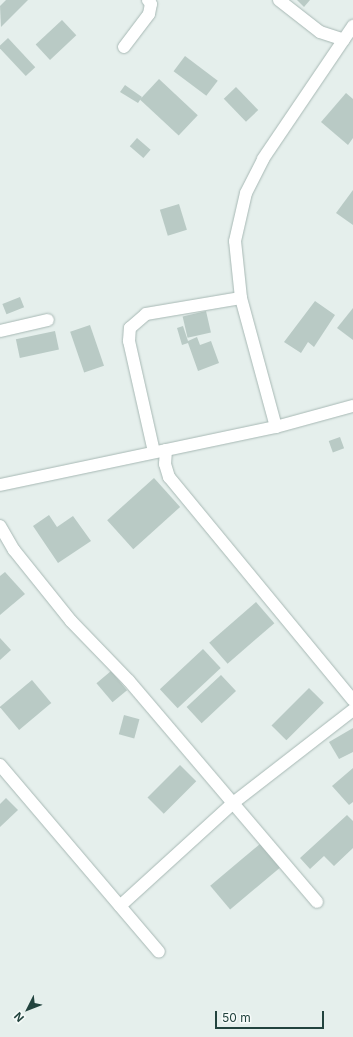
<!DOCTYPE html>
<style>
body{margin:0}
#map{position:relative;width:353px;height:1037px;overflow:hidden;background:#e5efec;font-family:Inter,sans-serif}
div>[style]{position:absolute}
.building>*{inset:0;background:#b9cac5;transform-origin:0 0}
.roads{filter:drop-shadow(0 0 1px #a7b8b4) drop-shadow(0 0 1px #a7b8b4)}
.street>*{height:12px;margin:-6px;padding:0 6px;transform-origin:6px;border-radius:6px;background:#fff}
span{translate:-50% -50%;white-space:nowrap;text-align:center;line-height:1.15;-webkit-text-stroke:4px #f6fbf9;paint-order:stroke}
.north{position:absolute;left:8px;top:989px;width:40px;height:40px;-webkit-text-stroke:3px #f6fbf9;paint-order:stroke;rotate:228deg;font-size:11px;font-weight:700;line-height:16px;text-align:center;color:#22433e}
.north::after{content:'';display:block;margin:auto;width:14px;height:18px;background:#22433e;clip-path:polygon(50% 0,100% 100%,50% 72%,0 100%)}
.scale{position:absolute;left:215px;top:1011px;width:109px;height:18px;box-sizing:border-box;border:2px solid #22433e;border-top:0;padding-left:5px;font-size:12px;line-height:14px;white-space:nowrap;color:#22433e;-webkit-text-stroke:3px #f6fbf9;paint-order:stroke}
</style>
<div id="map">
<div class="building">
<div style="clip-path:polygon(6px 0,28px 0,1px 27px,0 6px)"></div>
<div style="clip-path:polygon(297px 0,310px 0,304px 7px)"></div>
<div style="left:62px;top:20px;width:21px;height:36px;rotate:47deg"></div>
<div style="left:8px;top:38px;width:40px;height:13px;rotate:47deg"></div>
<div style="left:185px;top:56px;width:41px;height:19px;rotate:37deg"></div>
<div style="left:159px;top:79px;width:53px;height:28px;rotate:43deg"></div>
<div style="clip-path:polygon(125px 85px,142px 97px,138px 103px,120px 92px)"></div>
<div style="left:236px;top:87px;width:32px;height:17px;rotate:46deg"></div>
<div style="clip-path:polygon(346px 93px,353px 99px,353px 138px,348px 145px,321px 122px)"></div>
<div style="left:137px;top:138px;width:18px;height:11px;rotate:41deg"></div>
<div style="clip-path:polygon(353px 190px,353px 225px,336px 213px)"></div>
<div style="left:179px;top:204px;width:27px;height:20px;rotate:73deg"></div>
<div style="left:20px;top:297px;width:11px;height:19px;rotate:68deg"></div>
<div style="clip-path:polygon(315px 301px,335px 315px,314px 347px,308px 342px,301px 353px,284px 342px)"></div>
<div style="clip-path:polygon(353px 308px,353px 340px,337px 328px)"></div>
<div style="left:206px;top:311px;width:22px;height:24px;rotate:77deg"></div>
<div style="left:90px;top:325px;width:43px;height:21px;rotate:71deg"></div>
<div style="clip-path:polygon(183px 326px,188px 341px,197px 337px,200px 345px,211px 341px,219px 363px,198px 371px,188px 343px,182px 345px,177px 328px)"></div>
<div style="left:55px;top:331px;width:19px;height:40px;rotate:78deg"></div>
<div style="left:340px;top:437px;width:12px;height:12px;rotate:70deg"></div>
<div style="left:154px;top:478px;width:39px;height:63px;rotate:48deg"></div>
<div style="clip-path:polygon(49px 515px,57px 527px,73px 516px,91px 541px,58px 563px,33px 526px)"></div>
<div style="clip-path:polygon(5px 572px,25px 594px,0 615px,0 576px)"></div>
<div style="left:256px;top:602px;width:28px;height:62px;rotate:49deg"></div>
<div style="clip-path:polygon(0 638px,11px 650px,0 660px)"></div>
<div style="left:203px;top:649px;width:26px;height:59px;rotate:47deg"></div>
<div style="left:111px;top:671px;width:25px;height:19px;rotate:50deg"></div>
<div style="left:221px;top:675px;width:22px;height:47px;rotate:47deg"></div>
<div style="left:32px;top:680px;width:30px;height:42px;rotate:50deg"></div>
<div style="left:309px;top:688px;width:21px;height:53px;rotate:45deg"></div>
<div style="left:124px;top:715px;width:16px;height:20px;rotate:15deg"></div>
<div style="clip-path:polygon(353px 728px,353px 752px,339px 759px,329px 742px)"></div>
<div style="left:180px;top:765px;width:23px;height:46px;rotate:45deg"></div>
<div style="clip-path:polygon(353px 768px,353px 802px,349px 805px,332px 786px)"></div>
<div style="clip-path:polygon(6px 798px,18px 810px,0 827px,0 804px)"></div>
<div style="clip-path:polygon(347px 815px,353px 821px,353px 848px,334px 866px,324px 856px,310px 869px,300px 858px)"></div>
<div style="left:260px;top:844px;width:31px;height:65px;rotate:50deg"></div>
</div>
<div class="roads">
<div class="street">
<div style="left:279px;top:0;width:52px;rotate:38deg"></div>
<div style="left:320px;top:32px;width:25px;rotate:18deg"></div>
<div style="left:124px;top:47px;width:41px;rotate:-52.9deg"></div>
<div style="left:149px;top:14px;width:10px;rotate:-79deg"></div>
<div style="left:151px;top:4px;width:5px;rotate:-127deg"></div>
<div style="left:0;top:331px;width:49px;rotate:-12.9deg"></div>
<div style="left:276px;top:427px;width:134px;rotate:-105.2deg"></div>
<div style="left:241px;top:298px;width:57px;rotate:-96deg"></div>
<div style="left:235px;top:241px;width:49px;rotate:-77.1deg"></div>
<div style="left:246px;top:193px;width:38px;rotate:-63deg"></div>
<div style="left:263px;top:159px;width:161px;rotate:-55.9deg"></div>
<div style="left:166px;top:450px;width:14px;rotate:94deg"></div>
<div style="left:165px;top:464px;width:14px;rotate:73deg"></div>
<div style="left:169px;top:477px;width:289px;rotate:50.5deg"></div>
<div style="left:154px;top:452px;width:114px;rotate:-102.7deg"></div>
<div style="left:129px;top:341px;width:13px;rotate:-86deg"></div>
<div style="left:130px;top:328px;width:21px;rotate:-41deg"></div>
<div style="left:146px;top:314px;width:96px;rotate:-9.6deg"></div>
<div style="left:0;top:485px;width:282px;rotate:-11.9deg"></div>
<div style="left:276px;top:427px;width:80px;rotate:-15.3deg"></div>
<div style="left:0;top:526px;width:28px;rotate:60deg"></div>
<div style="left:14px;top:550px;width:91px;rotate:51.2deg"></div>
<div style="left:71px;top:621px;width:83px;rotate:46deg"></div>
<div style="left:129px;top:681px;width:290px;rotate:49.6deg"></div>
<div style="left:0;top:765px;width:245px;rotate:49.6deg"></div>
<div style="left:120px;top:906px;width:153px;rotate:-42.3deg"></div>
<div style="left:233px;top:803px;width:152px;rotate:-37.8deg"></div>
</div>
</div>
<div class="north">N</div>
<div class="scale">50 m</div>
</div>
